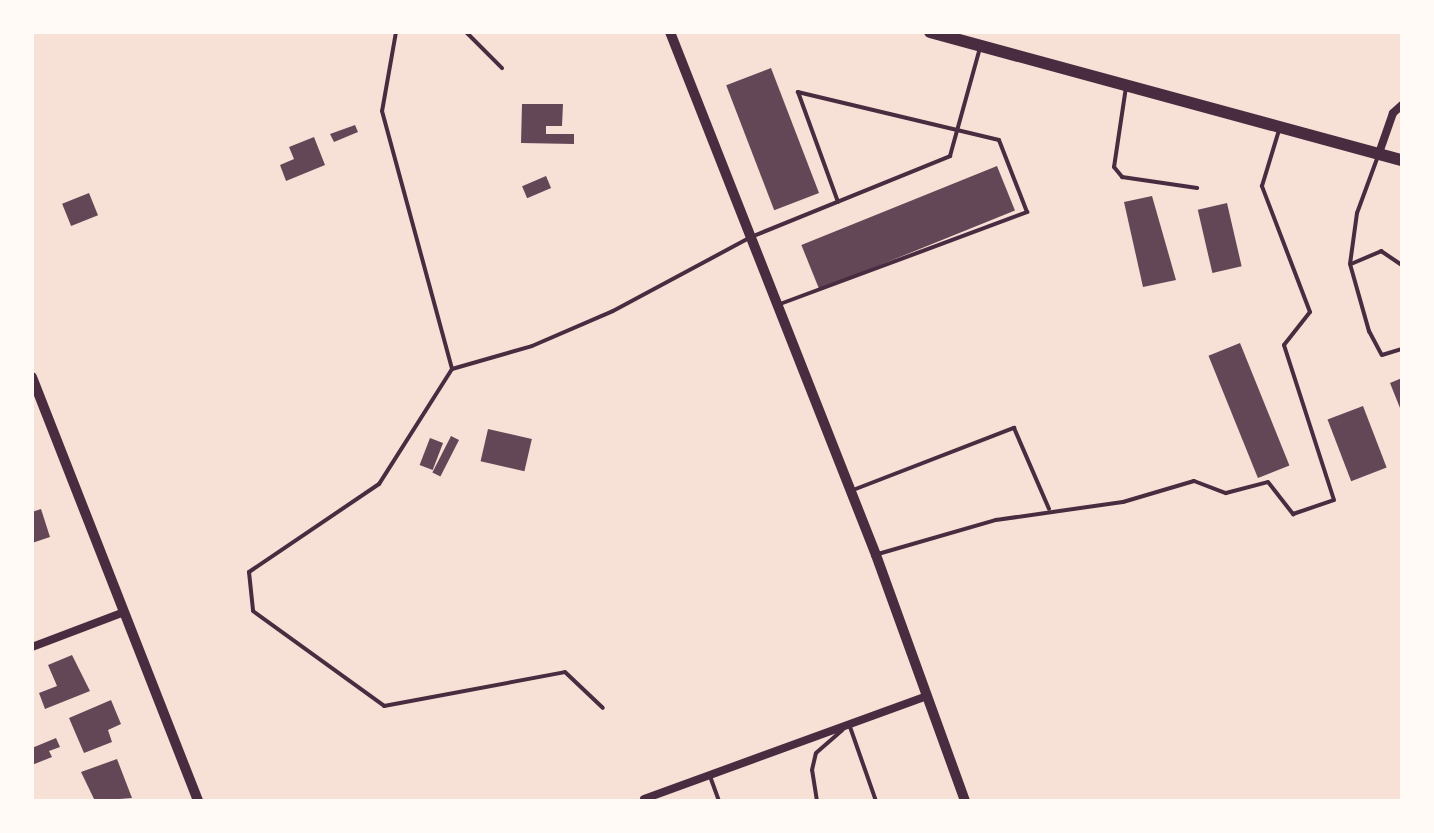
<!DOCTYPE html>
<style>
body{margin:0}
#map{position:relative;width:1434px;height:833px;overflow:hidden;background:#f7e1d7;font-family:"DM Sans",sans-serif}
div>[style]{position:absolute}
.building>*{inset:0;background:#644757;transform-origin:0 0}
.service>*{height:4px;margin:-2px;padding:0 2px;transform-origin:2px;border-radius:2px;background:#4a2c40}
.minor>*{height:8px;margin:-4px;padding:0 4px;transform-origin:4px;border-radius:4px;background:#4a2c40}
.tertiary>*{height:10px;margin:-5px;padding:0 5px;transform-origin:5px;border-radius:5px;background:#4a2c40}
.primary>*{height:12px;margin:-6px;padding:0 6px;transform-origin:6px;border-radius:6px;background:#4a2c40}
span{translate:-50% -50%;white-space:nowrap;text-align:center;line-height:1.15;-webkit-text-stroke:6px #fffaf5;paint-order:stroke}
.frame{position:absolute;inset:0;border:34px solid #fffaf5;pointer-events:none}
</style>
<div id="map">
<div class="building">
<div style="left:771px;top:68px;width:134px;height:48px;rotate:69deg"></div>
<div style="clip-path:polygon(522px 104px,563px 104px,562px 126px,546px 126px,546px 134px,574px 134px,574px 144px,521px 143px)"></div>
<div style="clip-path:polygon(355px 125px,358px 132px,334px 142px,330px 134px)"></div>
<div style="clip-path:polygon(314px 137px,325px 165px,286px 181px,280px 165px,294px 159px,289px 147px)"></div>
<div style="left:997px;top:166px;width:48px;height:211px;rotate:68deg"></div>
<div style="left:546px;top:176px;width:13px;height:26px;rotate:67deg"></div>
<div style="left:89px;top:193px;width:24px;height:29px;rotate:68deg"></div>
<div style="clip-path:polygon(1152px 196px,1176px 280px,1143px 287px,1124px 202px)"></div>
<div style="left:1227px;top:203px;width:65px;height:30px;rotate:77deg"></div>
<div style="left:1240px;top:343px;width:132px;height:34px;rotate:68deg"></div>
<div style="clip-path:polygon(1402px 378px,1402px 413px,1390px 383px)"></div>
<div style="left:1363px;top:406px;width:66px;height:38px;rotate:69deg"></div>
<div style="left:488px;top:429px;width:45px;height:33px;rotate:13deg"></div>
<div style="left:451px;top:436px;width:9px;height:41px;rotate:27deg"></div>
<div style="left:430px;top:438px;width:14px;height:29px;rotate:21deg"></div>
<div style="clip-path:polygon(41px 509px,50px 537px,32px 543px,32px 512px)"></div>
<div style="clip-path:polygon(72px 655px,90px 691px,45px 709px,39px 693px,57px 686px,48px 665px)"></div>
<div style="clip-path:polygon(111px 700px,121px 724px,108px 730px,112px 742px,84px 753px,69px 718px)"></div>
<div style="clip-path:polygon(56px 738px,60px 747px,49px 751px,52px 757px,32px 765px,32px 748px)"></div>
<div style="clip-path:polygon(117px 759px,132px 798px,95px 801px,81px 772px)"></div>
</div>
<div class="service">
<div style="left:396px;top:32px;width:80px;rotate:100deg"></div>
<div style="left:382px;top:111px;width:267px;rotate:74.8deg"></div>
<div style="left:452px;top:369px;width:136px;rotate:122.4deg"></div>
<div style="left:379px;top:484px;width:157px;rotate:145.9deg"></div>
<div style="left:249px;top:572px;width:39px;rotate:84deg"></div>
<div style="left:253px;top:611px;width:162px;rotate:35.9deg"></div>
<div style="left:384px;top:706px;width:184px;rotate:-10.6deg"></div>
<div style="left:565px;top:672px;width:52px;rotate:43.5deg"></div>
<div style="left:466px;top:32px;width:51px;rotate:45deg"></div>
<div style="left:1126px;top:87px;width:81px;rotate:98.5deg"></div>
<div style="left:1114px;top:167px;width:13px;rotate:51deg"></div>
<div style="left:1122px;top:177px;width:76px;rotate:8.3deg"></div>
<div style="left:1378px;top:156px;width:61px;rotate:110.2deg"></div>
<div style="left:1357px;top:213px;width:51px;rotate:97.8deg"></div>
<div style="left:1350px;top:264px;width:70px;rotate:74.2deg"></div>
<div style="left:1369px;top:331px;width:27px;rotate:62deg"></div>
<div style="left:1382px;top:355px;width:21px;rotate:-17deg"></div>
<div style="left:1351px;top:264px;width:33px;rotate:-23deg"></div>
<div style="left:1381px;top:251px;width:25px;rotate:34deg"></div>
<div style="left:780px;top:304px;width:264px;rotate:-20.4deg"></div>
<div style="left:1027px;top:212px;width:77px;rotate:-111.3deg"></div>
<div style="left:999px;top:140px;width:207px;rotate:-166.6deg"></div>
<div style="left:798px;top:92px;width:117px;rotate:70deg"></div>
<div style="left:452px;top:369px;width:83px;rotate:-16deg"></div>
<div style="left:532px;top:346px;width:88px;rotate:-23.4deg"></div>
<div style="left:613px;top:311px;width:157px;rotate:-28.2deg"></div>
<div style="left:751px;top:237px;width:215px;rotate:-22.1deg"></div>
<div style="left:950px;top:156px;width:112px;rotate:-74.5deg"></div>
<div style="left:853px;top:490px;width:173px;rotate:-21.1deg"></div>
<div style="left:1014px;top:428px;width:88px;rotate:66.6deg"></div>
<div style="left:878px;top:554px;width:123px;rotate:-16.1deg"></div>
<div style="left:996px;top:520px;width:128px;rotate:-8.1deg"></div>
<div style="left:1123px;top:502px;width:74px;rotate:-16.5deg"></div>
<div style="left:1194px;top:481px;width:34px;rotate:21deg"></div>
<div style="left:1226px;top:493px;width:43px;rotate:-14.7deg"></div>
<div style="left:1268px;top:482px;width:41px;rotate:52deg"></div>
<div style="left:1293px;top:514px;width:43px;rotate:-18.9deg"></div>
<div style="left:1334px;top:500px;width:163px;rotate:-107.9deg"></div>
<div style="left:1284px;top:345px;width:42px;rotate:-51.8deg"></div>
<div style="left:1310px;top:312px;width:135px;rotate:-110.9deg"></div>
<div style="left:1262px;top:186px;width:59px;rotate:-73.1deg"></div>
<div style="left:849px;top:724px;width:82px;rotate:70.7deg"></div>
<div style="left:711px;top:779px;width:23px;rotate:70deg"></div>
<div style="left:817px;top:801px;width:31px;rotate:-99deg"></div>
<div style="left:812px;top:770px;width:17px;rotate:-77deg"></div>
<div style="left:816px;top:753px;width:35px;rotate:-41deg"></div>
</div>
<div class="minor">
<div style="left:1379px;top:153px;width:42px;rotate:-70.7deg"></div>
<div style="left:1393px;top:113px;width:12px;rotate:-42deg"></div>
<div style="left:32px;top:647px;width:98px;rotate:-20.8deg"></div>
<div style="left:644px;top:799px;width:299px;rotate:-20deg"></div>
</div>
<div class="tertiary">
<div style="left:670px;top:32px;width:562px;rotate:68.5deg"></div>
<div style="left:876px;top:555px;width:262px;rotate:70.1deg"></div>
<div style="left:32px;top:377px;width:455px;rotate:68.6deg"></div>
</div>
<div class="primary">
<div style="left:930px;top:32px;width:489px;rotate:15.2deg"></div>
</div>
<div class="frame"></div>
</div>
